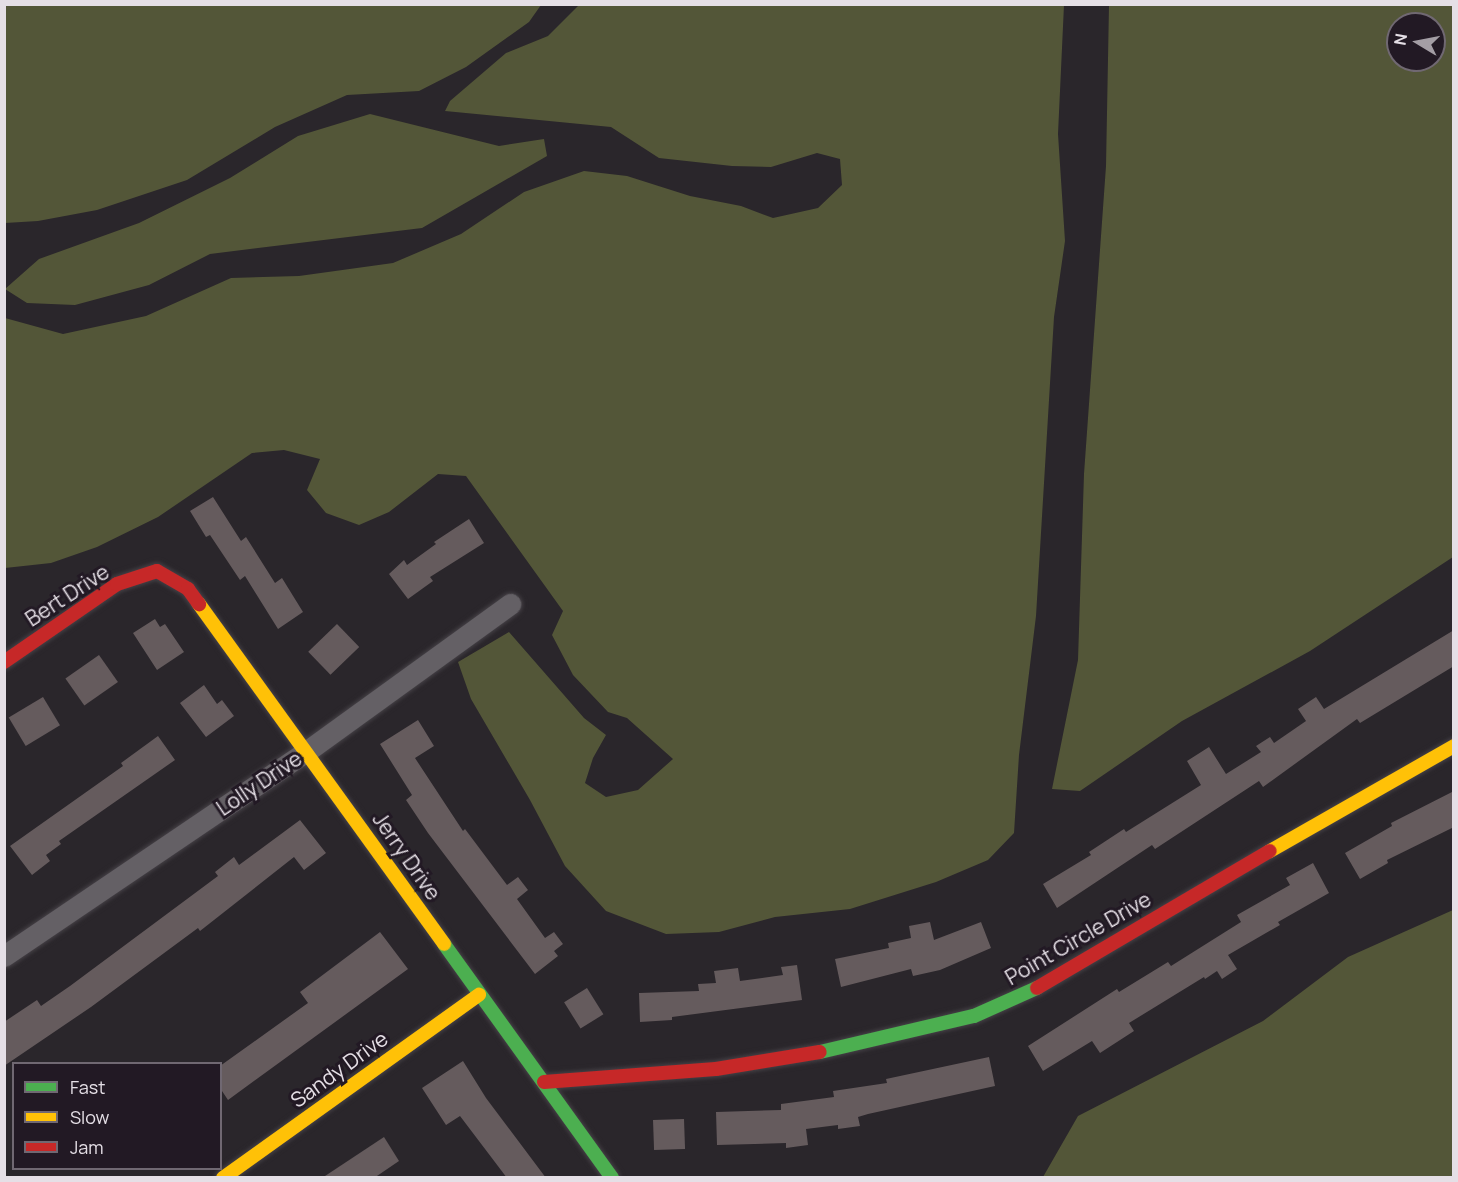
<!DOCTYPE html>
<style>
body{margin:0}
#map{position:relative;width:1458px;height:1182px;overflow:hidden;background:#2a262b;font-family:Manrope,sans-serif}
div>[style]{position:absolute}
.forest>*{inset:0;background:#535638}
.building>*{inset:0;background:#655b5d;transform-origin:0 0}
.roads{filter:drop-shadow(0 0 2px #454146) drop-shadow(0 0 2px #454146)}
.street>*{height:21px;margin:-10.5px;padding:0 10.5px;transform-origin:10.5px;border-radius:10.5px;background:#646065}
.fast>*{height:14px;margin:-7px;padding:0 7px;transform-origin:7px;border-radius:7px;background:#4caf50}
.slow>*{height:14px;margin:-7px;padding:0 7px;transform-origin:7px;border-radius:7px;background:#ffc107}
.jam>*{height:14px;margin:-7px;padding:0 7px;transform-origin:7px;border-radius:7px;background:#c62828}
span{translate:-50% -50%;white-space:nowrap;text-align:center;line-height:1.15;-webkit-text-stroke:6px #221924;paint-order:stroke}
.street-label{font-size:21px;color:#e5dfe6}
.frame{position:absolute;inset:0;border:6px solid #e5dfe6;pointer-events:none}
.legend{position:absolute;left:12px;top:1062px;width:210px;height:108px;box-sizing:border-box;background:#221924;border:2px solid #706872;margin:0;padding:8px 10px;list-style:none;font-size:18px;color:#e5dfe6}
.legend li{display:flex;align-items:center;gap:12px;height:30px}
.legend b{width:30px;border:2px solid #706872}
.north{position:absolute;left:1386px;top:12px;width:60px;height:60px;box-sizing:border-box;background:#221924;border:2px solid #706872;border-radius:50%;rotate:280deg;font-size:16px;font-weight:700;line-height:24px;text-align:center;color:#e5dfe6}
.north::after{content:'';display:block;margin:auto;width:21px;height:27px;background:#a49ea5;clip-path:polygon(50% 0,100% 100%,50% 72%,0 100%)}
</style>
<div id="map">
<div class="forest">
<div style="clip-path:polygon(5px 4px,541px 4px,541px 5px,529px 22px,466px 67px,419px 91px,347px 95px,275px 127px,187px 180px,97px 210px,38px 221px,5px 223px)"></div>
<div style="clip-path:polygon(580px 4px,1064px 5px,1058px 134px,1065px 241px,1054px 317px,1036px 616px,1019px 755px,1014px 833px,988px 860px,936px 882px,850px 909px,775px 917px,719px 932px,666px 934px,606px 911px,565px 866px,530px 800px,471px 699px,458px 662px,509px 632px,584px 718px,606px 735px,593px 758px,585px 783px,606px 797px,638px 790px,673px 759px,627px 718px,608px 712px,573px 675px,552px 635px,563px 611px,466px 476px,438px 474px,389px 512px,359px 525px,326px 513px,307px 490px,320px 459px,284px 450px,252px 453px,158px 517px,97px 547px,51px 563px,5px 568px,5px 318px,63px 334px,146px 316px,231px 278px,299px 276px,393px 263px,461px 234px,524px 192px,584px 171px,627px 176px,690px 196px,741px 206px,773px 218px,818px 208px,842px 185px,840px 159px,817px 153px,771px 167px,732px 166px,659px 158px,611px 127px,445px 111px,450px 101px,506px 53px,548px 36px)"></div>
<div style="clip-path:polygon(evenodd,1109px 5px,1453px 5px,1453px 557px,1310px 651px,1182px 721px,1080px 791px,1052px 789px,1078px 660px,1084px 474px,1106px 166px,1109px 5px,1398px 24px,1434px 24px,1434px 60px,1398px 60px,1398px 24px)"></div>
<div style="clip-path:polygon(370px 114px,499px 146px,544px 139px,547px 156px,422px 228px,210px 254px,149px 285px,75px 305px,27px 303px,5px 289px,39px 259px,139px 223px,230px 178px,298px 136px)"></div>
<div style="clip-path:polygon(1453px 910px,1453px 1177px,1043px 1177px,1078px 1116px,1263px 1021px,1348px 957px)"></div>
</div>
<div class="building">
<div style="clip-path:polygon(213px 497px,241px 541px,246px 537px,275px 583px,282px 578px,303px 612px,278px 629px,245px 576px,240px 580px,210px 535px,206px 537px,190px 511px)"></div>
<div style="clip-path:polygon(469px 519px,484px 543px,430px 577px,433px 581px,408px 599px,389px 574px,404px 560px,407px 565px,436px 544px,434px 542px)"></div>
<div style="clip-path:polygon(155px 619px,160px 627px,165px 624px,184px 652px,157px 670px,133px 633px)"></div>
<div style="left:337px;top:624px;width:32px;height:40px;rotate:46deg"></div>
<div style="clip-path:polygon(1454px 630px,1454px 666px,1360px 723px,1357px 719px,1263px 787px,1259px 781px,1155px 849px,1152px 845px,1057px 908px,1043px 884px,1091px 855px,1089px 852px,1124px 829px,1126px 832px,1201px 785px,1187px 761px,1209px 747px,1226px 774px,1261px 752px,1256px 746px,1270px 737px,1274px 743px,1306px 721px,1298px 709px,1316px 697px,1324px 709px)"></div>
<div style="left:99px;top:655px;width:33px;height:41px;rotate:55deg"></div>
<div style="clip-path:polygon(204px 685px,217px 704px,222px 700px,234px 716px,206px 737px,180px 703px)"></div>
<div style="left:43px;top:697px;width:33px;height:40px;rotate:59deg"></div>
<div style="clip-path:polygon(418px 720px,434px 746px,415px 758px,463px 831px,465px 829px,507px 885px,518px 877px,528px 890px,517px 899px,545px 938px,554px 932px,563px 944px,554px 951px,558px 956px,535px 974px,428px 833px,406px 800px,412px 795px,380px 744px)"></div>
<div style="clip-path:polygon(158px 736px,175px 760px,59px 841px,61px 844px,46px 855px,50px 861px,32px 875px,10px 846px,123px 766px,121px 763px)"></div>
<div style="clip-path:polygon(1454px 791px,1454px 827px,1387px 860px,1388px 863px,1360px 879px,1345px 853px,1392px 826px,1391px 823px)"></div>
<div style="clip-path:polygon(300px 820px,326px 853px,304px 870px,294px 857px,200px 931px,198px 928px,91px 1007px,4px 1066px,4px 1022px,37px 1000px,41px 1006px,70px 986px,218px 876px,215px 872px,234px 857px,239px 865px)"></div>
<div style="clip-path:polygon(1313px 863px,1329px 893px,1278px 922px,1280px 925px,1228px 955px,1237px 969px,1222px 979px,1217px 971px,1205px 979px,1204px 977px,1129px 1023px,1134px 1031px,1100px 1053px,1092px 1041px,1043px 1071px,1028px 1046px,1117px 989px,1119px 992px,1168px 962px,1171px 966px,1241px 922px,1237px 915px,1290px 885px,1286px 878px)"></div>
<div style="clip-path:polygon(930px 922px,934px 940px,981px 922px,991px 948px,940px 970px,913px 976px,911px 969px,841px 987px,835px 959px,889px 948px,888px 943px,911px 938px,909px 926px)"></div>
<div style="clip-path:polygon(380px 932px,408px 969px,228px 1100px,220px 1088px,220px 1066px,308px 1003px,300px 992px)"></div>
<div style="clip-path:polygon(797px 965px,802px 1000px,672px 1017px,672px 1020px,640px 1022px,639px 993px,699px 991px,698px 984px,716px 983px,714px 971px,738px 968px,740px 981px,783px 975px,781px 967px)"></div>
<div style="left:587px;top:988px;width:31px;height:27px;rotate:58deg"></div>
<div style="clip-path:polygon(989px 1057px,995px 1086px,868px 1114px,858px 1117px,860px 1126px,838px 1129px,838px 1125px,806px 1129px,808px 1145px,786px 1148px,786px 1143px,717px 1145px,716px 1112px,781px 1110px,781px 1104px,834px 1097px,833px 1091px,887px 1083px,886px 1079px)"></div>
<div style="clip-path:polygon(463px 1061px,486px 1098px,546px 1178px,507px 1178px,460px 1116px,446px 1125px,422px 1088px)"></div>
<div style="left:684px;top:1119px;width:30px;height:31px;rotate:88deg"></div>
<div style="clip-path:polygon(384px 1137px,399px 1161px,374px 1178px,322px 1178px)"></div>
</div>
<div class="roads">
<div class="street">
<div style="left:4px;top:956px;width:366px;rotate:-34.1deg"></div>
<div style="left:307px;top:751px;width:251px;rotate:-35.9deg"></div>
</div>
<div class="fast">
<div style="left:444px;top:944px;width:288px;rotate:54.3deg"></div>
<div style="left:820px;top:1052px;width:158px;rotate:-13.2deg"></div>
<div style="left:974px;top:1016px;width:69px;rotate:-24deg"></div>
</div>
<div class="slow">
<div style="left:199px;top:604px;width:419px;rotate:54.2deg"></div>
<div style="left:1270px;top:851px;width:212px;rotate:-29.7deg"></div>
<div style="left:223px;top:1178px;width:315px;rotate:-35.6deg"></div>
</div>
<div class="jam">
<div style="left:4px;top:662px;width:137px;rotate:-34.6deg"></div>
<div style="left:117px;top:584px;width:42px;rotate:-18deg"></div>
<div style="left:157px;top:571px;width:36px;rotate:30deg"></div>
<div style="left:188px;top:589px;width:19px;rotate:54deg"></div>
<div style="left:1037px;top:988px;width:270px;rotate:-30.5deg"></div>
<div style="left:544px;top:1082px;width:172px;rotate:-4.3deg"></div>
<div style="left:716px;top:1069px;width:105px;rotate:-9.3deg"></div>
</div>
</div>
<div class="street-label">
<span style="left:67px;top:595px;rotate:-33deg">Bert Drive</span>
<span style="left:259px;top:783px;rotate:-34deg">Lolly Drive</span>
<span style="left:407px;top:856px;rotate:55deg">Jerry Drive</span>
<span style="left:1078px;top:938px;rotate:-30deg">Point Circle Drive</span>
<span style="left:339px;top:1069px;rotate:-36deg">Sandy Drive</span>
</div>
<div class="frame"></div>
<ul class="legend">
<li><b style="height:8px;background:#4caf50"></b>Fast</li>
<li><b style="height:8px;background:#ffc107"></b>Slow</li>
<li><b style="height:8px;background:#c62828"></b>Jam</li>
</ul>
<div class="north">N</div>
</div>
